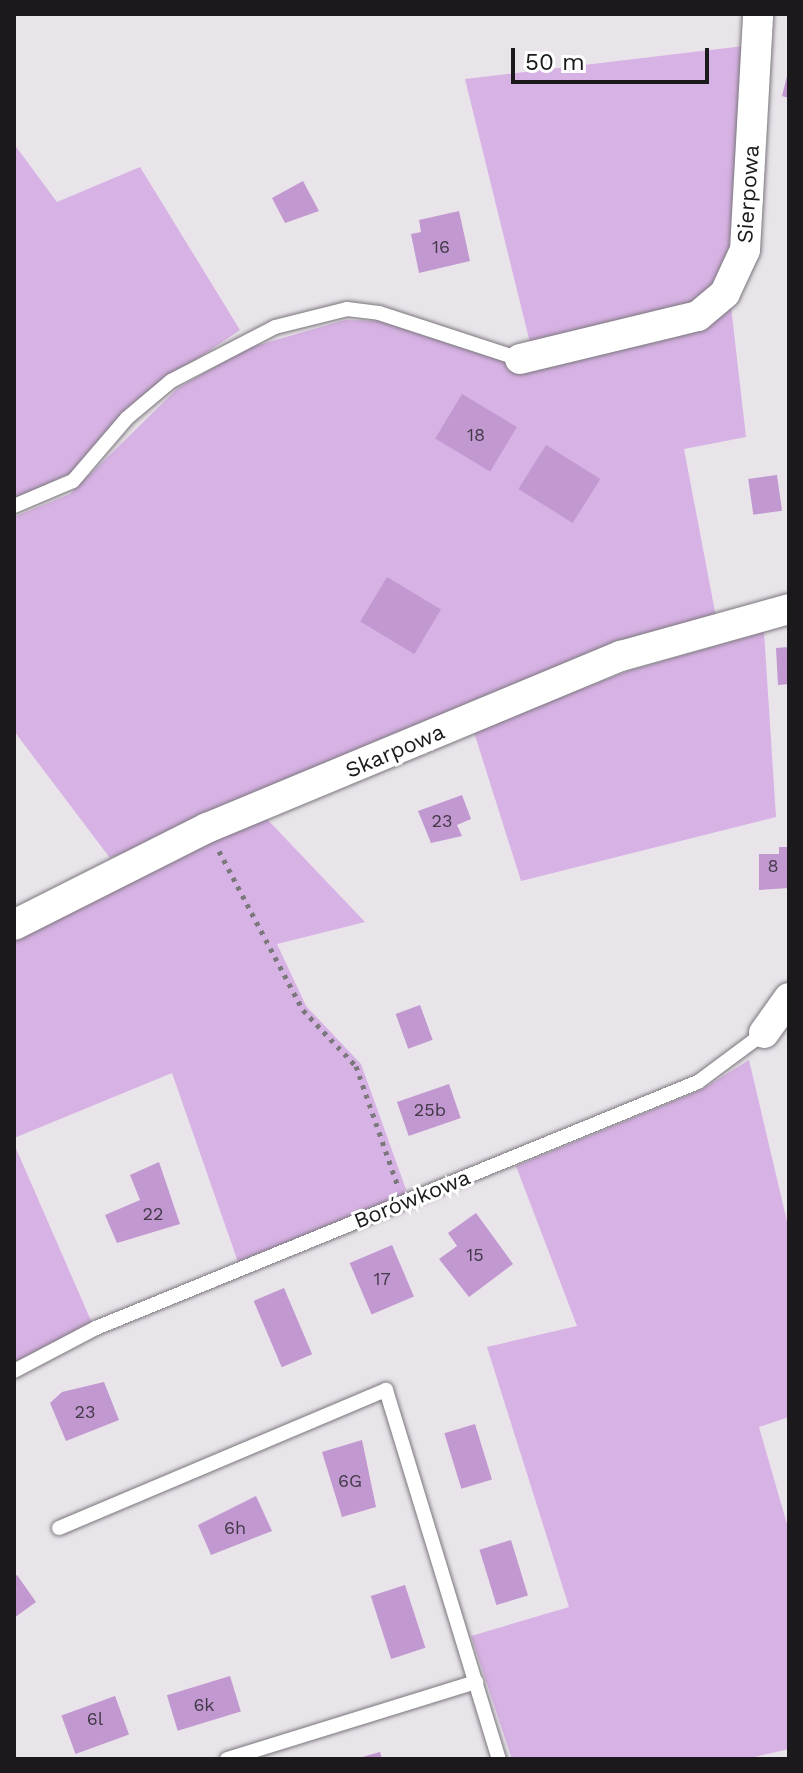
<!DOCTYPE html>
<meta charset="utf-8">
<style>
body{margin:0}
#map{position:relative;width:803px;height:1773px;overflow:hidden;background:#e9e4ea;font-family:"Work Sans",sans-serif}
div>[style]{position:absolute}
.green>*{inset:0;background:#d7b2e4}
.building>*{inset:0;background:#c198d0;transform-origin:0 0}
.path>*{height:5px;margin-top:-2.5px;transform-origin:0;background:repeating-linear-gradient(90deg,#7b787c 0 4px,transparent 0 10px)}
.roads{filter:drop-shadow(0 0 2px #7a767c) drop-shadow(0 0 2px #7a767c)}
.lane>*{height:14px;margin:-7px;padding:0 7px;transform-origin:7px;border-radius:7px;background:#fff}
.street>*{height:30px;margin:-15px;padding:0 15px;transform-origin:15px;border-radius:15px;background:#fff}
span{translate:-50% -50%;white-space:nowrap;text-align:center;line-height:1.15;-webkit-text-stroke:6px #fff;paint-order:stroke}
.number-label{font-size:18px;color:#443949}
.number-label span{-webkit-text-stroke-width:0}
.street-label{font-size:22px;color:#1b191c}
.frame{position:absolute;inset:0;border:16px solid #1b191c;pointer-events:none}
.scale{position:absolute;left:511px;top:48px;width:198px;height:36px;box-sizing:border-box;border:4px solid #1b191c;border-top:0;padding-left:10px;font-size:24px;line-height:28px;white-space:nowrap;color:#1b191c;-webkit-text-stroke:6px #fff;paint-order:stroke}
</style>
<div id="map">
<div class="green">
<div style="clip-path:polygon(752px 45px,738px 248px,714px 299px,531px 347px,465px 79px)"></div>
<div style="clip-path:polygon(14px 144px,57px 202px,140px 167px,240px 330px,147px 393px,71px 473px,14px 499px)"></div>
<div style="clip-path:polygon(730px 298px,746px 437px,684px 449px,716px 617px,110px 858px,14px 731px,14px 517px,70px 494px,178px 388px,248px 348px,345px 320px,379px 321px,515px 365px)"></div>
<div style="clip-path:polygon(764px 632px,776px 817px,521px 881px,473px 729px,631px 670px)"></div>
<div style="clip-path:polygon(266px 818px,365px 922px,277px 944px,306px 1006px,361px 1064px,408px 1195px,238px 1262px,172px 1073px,14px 1138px,14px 937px,114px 883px)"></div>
<div style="clip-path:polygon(749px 1060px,789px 1230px,789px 1417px,759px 1427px,789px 1531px,789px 1749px,746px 1759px,512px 1759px,471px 1636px,569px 1607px,487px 1347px,577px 1326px,516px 1166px,701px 1090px)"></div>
<div style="clip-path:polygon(14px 1144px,92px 1323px,14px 1365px)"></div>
</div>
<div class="building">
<div style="clip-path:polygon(788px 72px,789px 72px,789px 98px,782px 96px)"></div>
<div style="clip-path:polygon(303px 181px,319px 211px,285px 223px,272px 198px)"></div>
<div style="clip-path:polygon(459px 211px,470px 261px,419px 273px,411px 234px,421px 232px,419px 220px)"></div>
<div style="left:462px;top:394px;width:64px;height:52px;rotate:31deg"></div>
<div style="left:546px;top:445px;width:64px;height:52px;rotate:32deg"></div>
<div style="left:777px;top:475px;width:36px;height:29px;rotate:82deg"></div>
<div style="left:387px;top:577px;width:63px;height:52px;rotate:31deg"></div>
<div style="clip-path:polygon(789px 647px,789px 684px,778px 685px,776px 648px)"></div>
<div style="clip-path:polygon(462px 795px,471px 819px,457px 825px,462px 836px,431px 843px,418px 811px)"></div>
<div style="clip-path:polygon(779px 847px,789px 847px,789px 888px,759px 890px,759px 854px,779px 854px)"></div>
<div style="left:420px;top:1005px;width:37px;height:26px;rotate:70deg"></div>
<div style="left:449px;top:1084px;width:36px;height:55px;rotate:71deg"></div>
<div style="clip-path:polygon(159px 1162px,180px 1224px,117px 1243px,105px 1215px,140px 1200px,130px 1175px)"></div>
<div style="clip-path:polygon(476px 1213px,513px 1264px,469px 1297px,439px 1259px,457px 1246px,448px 1233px)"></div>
<div style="left:392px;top:1245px;width:56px;height:46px;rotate:67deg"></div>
<div style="left:284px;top:1288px;width:72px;height:33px;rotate:67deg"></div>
<div style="clip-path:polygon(104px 1382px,119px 1420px,66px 1441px,50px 1403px,62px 1392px)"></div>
<div style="left:475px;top:1424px;width:58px;height:32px;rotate:73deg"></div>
<div style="clip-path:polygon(362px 1440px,376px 1507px,342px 1517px,322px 1452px)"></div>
<div style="clip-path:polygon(256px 1496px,272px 1531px,211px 1555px,198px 1525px)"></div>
<div style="left:511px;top:1540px;width:58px;height:33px;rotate:73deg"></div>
<div style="clip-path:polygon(17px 1575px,36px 1602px,14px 1618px,14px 1577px)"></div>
<div style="left:405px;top:1585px;width:66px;height:36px;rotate:72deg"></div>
<div style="left:230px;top:1676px;width:37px;height:66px;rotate:73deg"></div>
<div style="left:115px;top:1696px;width:41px;height:57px;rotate:70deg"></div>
<div style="clip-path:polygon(380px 1752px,382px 1759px,359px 1759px,359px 1758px)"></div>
</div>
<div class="path">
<div style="left:219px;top:851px;width:180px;rotate:62.2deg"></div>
<div style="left:303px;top:1010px;width:77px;rotate:46.6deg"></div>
<div style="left:356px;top:1066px;width:125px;rotate:70.8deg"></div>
</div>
<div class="roads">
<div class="lane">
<div style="left:14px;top:506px;width:64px;rotate:-23deg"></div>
<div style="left:73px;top:481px;width:83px;rotate:-49.4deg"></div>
<div style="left:127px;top:418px;width:57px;rotate:-40.1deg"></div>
<div style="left:171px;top:381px;width:117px;rotate:-27.4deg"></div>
<div style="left:275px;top:327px;width:74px;rotate:-14deg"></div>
<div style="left:347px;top:309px;width:32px;rotate:7deg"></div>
<div style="left:379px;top:313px;width:148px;rotate:18.1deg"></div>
<div style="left:14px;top:1371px;width:93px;rotate:-27.7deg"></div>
<div style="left:96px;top:1328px;width:650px;rotate:-22.23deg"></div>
<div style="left:698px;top:1082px;width:82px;rotate:-36.6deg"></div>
<div style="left:59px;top:1528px;width:355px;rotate:-22.9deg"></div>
<div style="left:386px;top:1390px;width:386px;rotate:73deg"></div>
<div style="left:227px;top:1759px;width:261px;rotate:-17.2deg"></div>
</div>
<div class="street">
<div style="left:520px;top:359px;width:183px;rotate:-13.6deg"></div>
<div style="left:698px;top:316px;width:35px;rotate:-40deg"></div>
<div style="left:725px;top:293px;width:47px;rotate:-65.1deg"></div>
<div style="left:745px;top:250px;width:236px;rotate:-86.8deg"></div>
<div style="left:14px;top:925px;width:216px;rotate:-26.7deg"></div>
<div style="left:207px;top:828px;width:448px;rotate:-22.6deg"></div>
<div style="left:621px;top:656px;width:174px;rotate:-15.6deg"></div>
<div style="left:764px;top:1033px;width:43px;rotate:-54.5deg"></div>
</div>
</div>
<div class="number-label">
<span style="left:441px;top:247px">16</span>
<span style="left:476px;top:435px">18</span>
<span style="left:442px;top:821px">23</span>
<span style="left:773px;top:866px">8</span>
<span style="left:430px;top:1110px">25b</span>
<span style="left:153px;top:1214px">22</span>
<span style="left:475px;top:1255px">15</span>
<span style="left:382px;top:1279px">17</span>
<span style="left:85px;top:1412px">23</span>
<span style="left:350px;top:1481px">6G</span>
<span style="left:235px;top:1528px">6h</span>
<span style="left:204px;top:1705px">6k</span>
<span style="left:95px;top:1719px">6l</span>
</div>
<div class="street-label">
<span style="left:748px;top:194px;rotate:-86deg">Sierpowa</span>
<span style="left:395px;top:751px;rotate:-23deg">Skarpowa</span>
<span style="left:412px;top:1199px;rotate:-22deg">Borówkowa</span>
</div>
<div class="frame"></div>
<div class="scale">50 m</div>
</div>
